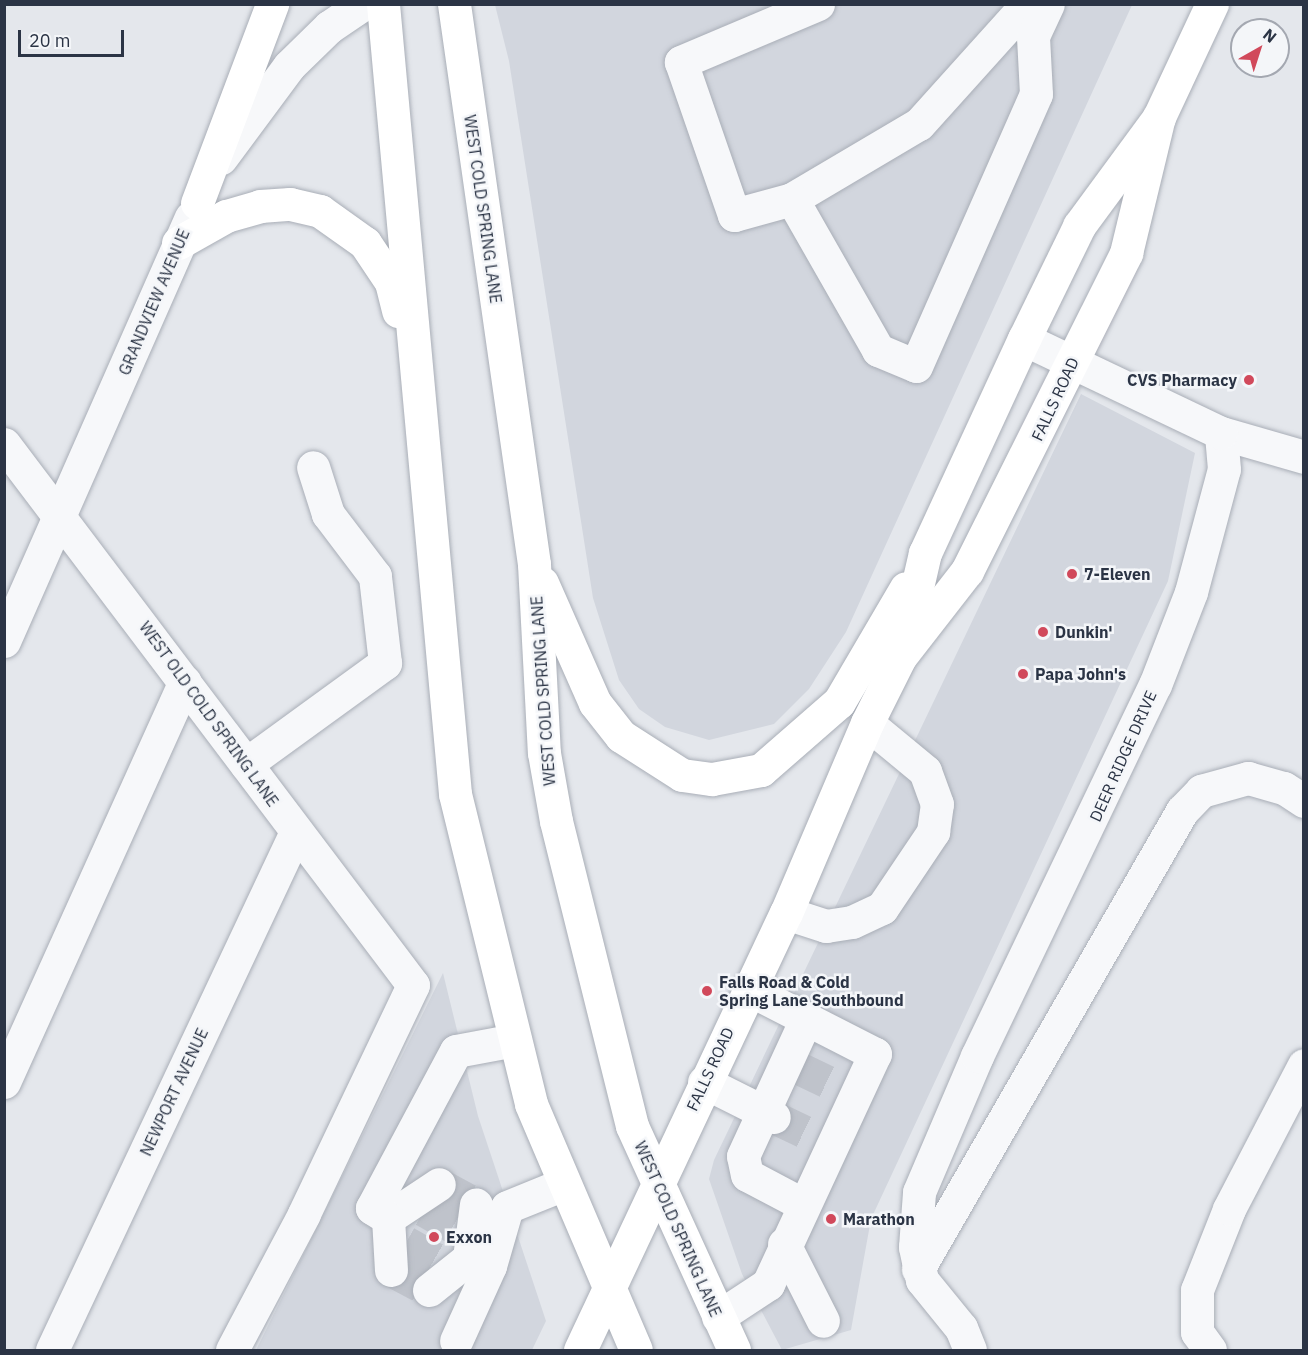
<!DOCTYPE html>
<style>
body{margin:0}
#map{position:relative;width:1308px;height:1355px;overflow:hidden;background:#e4e7ec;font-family:"IBM Plex Sans",sans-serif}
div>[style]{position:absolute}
.built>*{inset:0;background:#d2d6de}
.minor-tunnel>*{height:33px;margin-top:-16.5px;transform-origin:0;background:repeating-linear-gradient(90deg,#bfc3cb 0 33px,transparent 0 49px)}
.roads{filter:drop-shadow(0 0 2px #a9aeb7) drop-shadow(0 0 2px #a9aeb7)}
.minor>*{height:33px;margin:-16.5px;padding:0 16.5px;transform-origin:16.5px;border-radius:16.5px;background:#f7f8fa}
.major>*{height:33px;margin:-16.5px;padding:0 16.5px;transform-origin:16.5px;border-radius:16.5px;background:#fff}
.dots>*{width:16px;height:16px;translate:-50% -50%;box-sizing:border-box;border:3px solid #f4f6f9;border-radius:50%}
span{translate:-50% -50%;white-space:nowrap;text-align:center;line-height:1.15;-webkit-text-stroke:5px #f4f6f9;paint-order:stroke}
.street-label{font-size:16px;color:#2b3445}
.poi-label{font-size:16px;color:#2b3445;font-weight:700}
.right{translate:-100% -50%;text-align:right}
.left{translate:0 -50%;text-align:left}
.frame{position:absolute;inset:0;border:6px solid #2b3445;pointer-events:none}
.north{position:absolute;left:1230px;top:18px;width:60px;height:60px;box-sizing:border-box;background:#f4f6f9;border:2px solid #a4a8b1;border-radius:50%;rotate:39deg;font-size:16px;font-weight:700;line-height:24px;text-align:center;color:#2b3445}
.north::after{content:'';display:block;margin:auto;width:21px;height:27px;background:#d1495b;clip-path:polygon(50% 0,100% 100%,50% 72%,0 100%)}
.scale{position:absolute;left:18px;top:30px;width:106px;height:27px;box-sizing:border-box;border:3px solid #2b3445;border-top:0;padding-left:8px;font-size:18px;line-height:21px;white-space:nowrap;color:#2b3445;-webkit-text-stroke:4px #f4f6f9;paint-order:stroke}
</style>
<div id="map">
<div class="built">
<div style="clip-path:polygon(495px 5px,1132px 5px,846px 632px,809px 689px,774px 724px,709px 740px,665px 727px,639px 709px,619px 680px,593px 598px,509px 61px)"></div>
<div style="clip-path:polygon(1081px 394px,1195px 453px,1168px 581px,871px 1219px,851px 1330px,782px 1350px,742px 1274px,709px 1179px,714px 1160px)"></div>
<div style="clip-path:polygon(443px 973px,478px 1116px,546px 1321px,532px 1350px,256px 1350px)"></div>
</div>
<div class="minor-tunnel">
<div style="left:797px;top:1067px;width:49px;rotate:25.5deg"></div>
<div style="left:774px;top:1117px;width:49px;rotate:25.5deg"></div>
<div style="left:439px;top:1184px;width:42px;rotate:28.4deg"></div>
<div style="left:424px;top:1210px;width:43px;rotate:29.6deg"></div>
<div style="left:406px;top:1242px;width:43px;rotate:29.6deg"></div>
<div style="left:391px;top:1270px;width:43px;rotate:27.8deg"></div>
</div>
<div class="roads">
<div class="minor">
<div style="left:818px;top:4px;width:149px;rotate:157.1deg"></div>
<div style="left:681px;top:62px;width:162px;rotate:70.9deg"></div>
<div style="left:734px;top:215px;width:60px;rotate:-15.4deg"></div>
<div style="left:792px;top:199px;width:147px;rotate:-30.6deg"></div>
<div style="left:919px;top:124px;width:149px;rotate:-48deg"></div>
<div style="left:221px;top:158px;width:114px;rotate:-53.5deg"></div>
<div style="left:289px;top:66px;width:56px;rotate:-44.3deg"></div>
<div style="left:329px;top:27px;width:41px;rotate:-34.1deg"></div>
<div style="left:792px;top:199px;width:174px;rotate:60.3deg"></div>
<div style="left:878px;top:350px;width:41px;rotate:22.8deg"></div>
<div style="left:916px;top:366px;width:297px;rotate:-66.2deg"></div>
<div style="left:1036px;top:94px;width:58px;rotate:-93deg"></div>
<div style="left:1033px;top:36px;width:35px;rotate:-65deg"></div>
<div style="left:1221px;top:433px;width:86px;rotate:16.1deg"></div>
<div style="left:4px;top:444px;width:678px;rotate:52.91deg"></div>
<div style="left:413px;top:985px;width:254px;rotate:115.5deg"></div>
<div style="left:304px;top:1214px;width:154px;rotate:117.9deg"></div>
<div style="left:4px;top:641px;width:463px;rotate:-66.2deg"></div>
<div style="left:246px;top:764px;width:172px;rotate:-36deg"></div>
<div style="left:385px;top:663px;width:88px;rotate:-96.6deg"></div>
<div style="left:375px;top:576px;width:78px;rotate:-127.2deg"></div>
<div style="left:328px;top:514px;width:49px;rotate:-107.7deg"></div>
<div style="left:786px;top:913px;width:42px;rotate:18deg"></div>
<div style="left:826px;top:926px;width:26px;rotate:-9deg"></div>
<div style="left:852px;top:922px;width:33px;rotate:-25deg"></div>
<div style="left:882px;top:908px;width:92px;rotate:-56.1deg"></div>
<div style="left:933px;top:832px;width:28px;rotate:-82deg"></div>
<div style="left:937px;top:804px;width:35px;rotate:-110deg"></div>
<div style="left:925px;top:771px;width:75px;rotate:-140.4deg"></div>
<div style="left:4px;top:1082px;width:439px;rotate:-65.7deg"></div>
<div style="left:704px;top:1082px;width:78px;rotate:26.6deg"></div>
<div style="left:804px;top:1205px;width:64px;rotate:-152.2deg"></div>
<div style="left:747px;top:1175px;width:19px;rotate:-102deg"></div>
<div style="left:743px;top:1156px;width:151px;rotate:-65.3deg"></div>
<div style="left:388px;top:1218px;width:61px;rotate:-33.7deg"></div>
<div style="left:784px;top:1244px;width:86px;rotate:63.1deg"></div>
<div style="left:469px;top:1258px;width:54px;rotate:-82.6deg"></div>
<div style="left:490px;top:1266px;width:61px;rotate:-73.9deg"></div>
<div style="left:507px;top:1207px;width:61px;rotate:-22deg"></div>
<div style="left:918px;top:1269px;width:529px;rotate:-60.04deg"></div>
<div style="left:1182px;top:811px;width:28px;rotate:-46deg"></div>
<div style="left:1201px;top:791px;width:49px;rotate:-15.5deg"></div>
<div style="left:1248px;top:778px;width:37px;rotate:16deg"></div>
<div style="left:1284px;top:788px;width:24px;rotate:33deg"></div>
<div style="left:391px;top:1270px;width:52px;rotate:-93.3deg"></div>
<div style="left:388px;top:1218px;width:19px;rotate:-148deg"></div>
<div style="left:372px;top:1208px;width:178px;rotate:-61.9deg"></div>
<div style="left:456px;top:1051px;width:60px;rotate:-10.6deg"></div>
<div style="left:429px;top:1290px;width:51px;rotate:-38.7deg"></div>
<div style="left:469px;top:1258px;width:22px;rotate:21deg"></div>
<div style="left:490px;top:1266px;width:82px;rotate:114.4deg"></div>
<div style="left:718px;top:1317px;width:60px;rotate:-33.4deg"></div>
<div style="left:768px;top:1284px;width:254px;rotate:-65.1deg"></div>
<div style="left:875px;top:1054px;width:143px;rotate:-152.9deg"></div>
<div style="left:52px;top:1350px;width:570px;rotate:-64.78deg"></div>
<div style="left:970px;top:1350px;width:24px;rotate:-112deg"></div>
<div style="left:961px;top:1328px;width:62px;rotate:-129.1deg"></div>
<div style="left:922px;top:1280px;width:34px;rotate:-102deg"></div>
<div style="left:915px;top:1247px;width:55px;rotate:-85.8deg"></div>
<div style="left:919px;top:1192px;width:148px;rotate:-66.9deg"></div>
<div style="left:977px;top:1056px;width:411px;rotate:-64.4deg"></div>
<div style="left:1155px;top:685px;width:100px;rotate:-68.8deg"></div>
<div style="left:1191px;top:592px;width:127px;rotate:-75deg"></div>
<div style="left:1224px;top:469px;width:36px;rotate:-95deg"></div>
<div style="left:1221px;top:433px;width:218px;rotate:-154.5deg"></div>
<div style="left:1210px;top:1350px;width:22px;rotate:-126deg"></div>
<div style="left:1197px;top:1332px;width:42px;rotate:-90deg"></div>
<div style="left:1197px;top:1290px;width:87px;rotate:-68.4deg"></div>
<div style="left:1229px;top:1209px;width:162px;rotate:-62.5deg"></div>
</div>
<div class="major">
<div style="left:383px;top:4px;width:793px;rotate:84.79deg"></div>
<div style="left:455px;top:794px;width:319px;rotate:76.2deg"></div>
<div style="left:531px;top:1104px;width:267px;rotate:66.9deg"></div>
<div style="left:454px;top:4px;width:566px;rotate:81.87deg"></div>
<div style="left:534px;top:564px;width:189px;rotate:87deg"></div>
<div style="left:544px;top:753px;width:69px;rotate:80deg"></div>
<div style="left:556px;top:821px;width:314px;rotate:76deg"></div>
<div style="left:632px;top:1126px;width:246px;rotate:65.5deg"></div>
<div style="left:197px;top:203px;width:213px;rotate:-69.3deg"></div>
<div style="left:178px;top:243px;width:55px;rotate:-29.4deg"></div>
<div style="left:226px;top:216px;width:35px;rotate:-16deg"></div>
<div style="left:260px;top:206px;width:30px;rotate:-4deg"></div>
<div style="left:290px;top:204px;width:31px;rotate:13deg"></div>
<div style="left:320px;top:211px;width:55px;rotate:35.4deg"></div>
<div style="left:365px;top:243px;width:47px;rotate:56.3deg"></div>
<div style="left:391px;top:282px;width:30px;rotate:76deg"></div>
<div style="left:542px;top:583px;width:131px;rotate:66.2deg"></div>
<div style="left:595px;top:703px;width:42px;rotate:51.8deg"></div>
<div style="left:621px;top:736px;width:72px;rotate:32.6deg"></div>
<div style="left:682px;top:775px;width:30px;rotate:8deg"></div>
<div style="left:712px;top:779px;width:50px;rotate:-10.4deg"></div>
<div style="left:761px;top:770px;width:103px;rotate:-41.1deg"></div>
<div style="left:839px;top:702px;width:132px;rotate:-59.6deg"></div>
<div style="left:903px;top:648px;width:98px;rotate:-77deg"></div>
<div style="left:925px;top:553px;width:236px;rotate:-65.2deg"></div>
<div style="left:1024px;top:339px;width:126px;rotate:-64deg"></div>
<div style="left:1079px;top:226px;width:135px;rotate:-53.7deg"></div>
<div style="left:1159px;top:117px;width:125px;rotate:-64.9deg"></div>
<div style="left:580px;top:1350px;width:483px;rotate:-64.8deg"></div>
<div style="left:786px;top:913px;width:207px;rotate:-66.9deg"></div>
<div style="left:867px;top:723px;width:74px;rotate:-63.4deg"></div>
<div style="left:900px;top:657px;width:109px;rotate:-52.1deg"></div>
<div style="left:967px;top:571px;width:356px;rotate:-63.4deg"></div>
<div style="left:1126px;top:253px;width:140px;rotate:-76.4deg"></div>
</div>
</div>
<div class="dots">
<div style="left:1249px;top:380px;background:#d1495b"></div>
<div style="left:1072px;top:574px;background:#d1495b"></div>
<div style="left:1043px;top:632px;background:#d1495b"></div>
<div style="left:1023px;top:674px;background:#d1495b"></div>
<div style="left:707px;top:991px;background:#d1495b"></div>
<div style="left:831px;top:1219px;background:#d1495b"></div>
<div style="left:434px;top:1237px;background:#d1495b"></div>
</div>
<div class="street-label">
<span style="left:483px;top:209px;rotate:82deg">WEST COLD SPRING LANE</span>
<span style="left:154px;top:302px;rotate:-67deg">GRANDVIEW AVENUE</span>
<span style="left:1055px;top:399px;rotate:-65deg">FALLS ROAD</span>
<span style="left:543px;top:691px;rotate:-94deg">WEST COLD SPRING LANE</span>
<span style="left:209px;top:714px;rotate:54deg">WEST OLD COLD SPRING LANE</span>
<span style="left:1123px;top:756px;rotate:-66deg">DEER RIDGE DRIVE</span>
<span style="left:710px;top:1069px;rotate:-65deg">FALLS ROAD</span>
<span style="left:174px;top:1092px;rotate:-65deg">NEWPORT AVENUE</span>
<span style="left:678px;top:1229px;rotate:66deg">WEST COLD SPRING LANE</span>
</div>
<div class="poi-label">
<span class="right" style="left:1237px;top:380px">CVS Pharmacy</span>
<span class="left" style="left:1084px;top:574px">7-Eleven</span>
<span class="left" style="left:1055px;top:632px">Dunkin'</span>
<span class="left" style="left:1035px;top:674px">Papa John's</span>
<span class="left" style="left:719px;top:991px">Falls Road &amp; Cold<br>Spring Lane Southbound</span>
<span class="left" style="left:843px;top:1219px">Marathon</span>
<span class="left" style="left:446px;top:1237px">Exxon</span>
</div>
<div class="frame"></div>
<div class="north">N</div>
<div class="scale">20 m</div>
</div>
